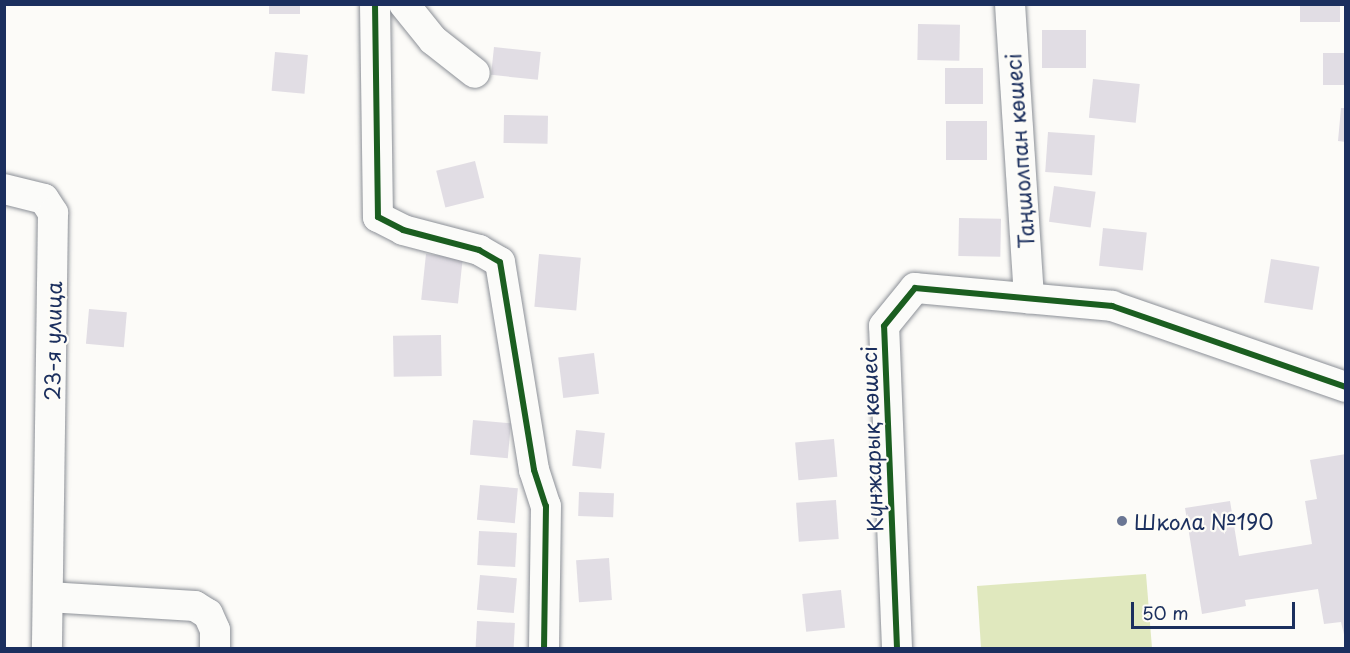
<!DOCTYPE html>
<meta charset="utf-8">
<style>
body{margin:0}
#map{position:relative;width:1350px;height:653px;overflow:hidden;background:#fcfbf8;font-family:"Playpen Sans",sans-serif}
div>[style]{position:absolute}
.green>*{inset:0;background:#e0e8be}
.building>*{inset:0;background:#e1dde4;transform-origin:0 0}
.roads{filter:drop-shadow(0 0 2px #8c9097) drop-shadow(0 0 2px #8c9097)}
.minor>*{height:30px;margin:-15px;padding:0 15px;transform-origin:15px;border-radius:15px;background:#fbfbf9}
.cycleway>*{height:6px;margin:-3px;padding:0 3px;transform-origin:3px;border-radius:3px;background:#1b5e20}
.dots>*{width:16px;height:16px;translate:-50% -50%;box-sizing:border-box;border:3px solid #fdfcf7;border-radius:50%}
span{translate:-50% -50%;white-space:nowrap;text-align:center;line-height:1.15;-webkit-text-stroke:4.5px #fdfcf7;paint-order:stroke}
.street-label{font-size:21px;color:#1b2f5e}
.poi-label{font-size:21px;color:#1b2f5e}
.left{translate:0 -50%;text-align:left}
.frame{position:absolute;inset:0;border:6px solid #1b2f5e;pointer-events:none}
.scale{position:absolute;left:1131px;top:602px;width:164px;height:27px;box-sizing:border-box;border:3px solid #1b2f5e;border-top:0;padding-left:8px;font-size:18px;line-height:21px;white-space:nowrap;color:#1b2f5e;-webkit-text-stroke:4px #fdfcf7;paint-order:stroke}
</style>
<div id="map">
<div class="green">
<div style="clip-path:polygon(1146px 574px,1152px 648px,981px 648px,977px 586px)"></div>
</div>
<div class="building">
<div style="left:269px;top:4px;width:31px;height:10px"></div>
<div style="left:1300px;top:4px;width:40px;height:18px"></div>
<div style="left:918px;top:24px;width:42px;height:36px;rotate:1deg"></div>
<div style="left:1042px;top:30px;width:44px;height:38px"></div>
<div style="left:494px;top:47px;width:47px;height:28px;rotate:6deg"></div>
<div style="left:275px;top:52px;width:33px;height:39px;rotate:5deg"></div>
<div style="left:1323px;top:53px;width:23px;height:32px"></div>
<div style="left:983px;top:68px;width:36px;height:38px;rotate:90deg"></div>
<div style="left:1093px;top:79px;width:47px;height:39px;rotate:6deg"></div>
<div style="clip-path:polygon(1341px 108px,1346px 108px,1346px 142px,1338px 141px)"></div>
<div style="left:504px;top:115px;width:44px;height:28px;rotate:1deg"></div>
<div style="left:946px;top:121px;width:41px;height:39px"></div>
<div style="left:1048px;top:132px;width:47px;height:40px;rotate:4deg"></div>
<div style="left:475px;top:161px;width:38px;height:40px;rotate:76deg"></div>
<div style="left:1054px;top:186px;width:42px;height:36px;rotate:8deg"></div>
<div style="left:959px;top:218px;width:42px;height:38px;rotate:1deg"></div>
<div style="left:1103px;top:228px;width:44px;height:38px;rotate:6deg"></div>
<div style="left:426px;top:254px;width:37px;height:46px;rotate:6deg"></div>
<div style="left:539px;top:254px;width:42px;height:53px;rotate:5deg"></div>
<div style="left:1271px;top:259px;width:49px;height:44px;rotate:9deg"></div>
<div style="left:89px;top:309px;width:38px;height:35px;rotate:5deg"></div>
<div style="left:441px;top:335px;width:41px;height:48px;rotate:89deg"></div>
<div style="left:594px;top:353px;width:41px;height:36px;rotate:83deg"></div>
<div style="left:473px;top:420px;width:38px;height:35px;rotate:5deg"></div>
<div style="left:576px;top:430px;width:29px;height:36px;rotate:6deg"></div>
<div style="left:834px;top:439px;width:38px;height:39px;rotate:85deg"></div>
<div style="clip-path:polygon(1346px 454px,1346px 643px,1341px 622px,1324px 624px,1318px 589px,1245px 600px,1246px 606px,1202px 614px,1185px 508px,1230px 501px,1239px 556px,1312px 544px,1305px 501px,1317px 499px,1310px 460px)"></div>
<div style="left:480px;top:485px;width:38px;height:35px;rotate:5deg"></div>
<div style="left:579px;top:492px;width:35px;height:24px;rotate:2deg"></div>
<div style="left:836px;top:500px;width:39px;height:40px;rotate:86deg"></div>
<div style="left:479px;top:531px;width:38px;height:34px;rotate:3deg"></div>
<div style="left:609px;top:558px;width:42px;height:33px;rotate:86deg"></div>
<div style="left:480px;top:575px;width:37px;height:35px;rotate:5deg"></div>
<div style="left:841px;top:590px;width:38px;height:39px;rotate:84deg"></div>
<div style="left:477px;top:621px;width:38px;height:27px;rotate:3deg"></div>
</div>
<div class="roads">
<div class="minor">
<div style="left:375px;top:4px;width:213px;rotate:89.2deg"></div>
<div style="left:378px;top:217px;width:28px;rotate:27deg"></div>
<div style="left:403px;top:230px;width:79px;rotate:14.7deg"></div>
<div style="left:479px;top:250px;width:24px;rotate:30deg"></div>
<div style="left:500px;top:262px;width:211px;rotate:80.7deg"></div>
<div style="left:534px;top:470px;width:38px;rotate:72deg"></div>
<div style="left:546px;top:506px;width:142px;rotate:90.8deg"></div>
<div style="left:404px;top:4px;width:46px;rotate:51.1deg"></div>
<div style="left:433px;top:40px;width:53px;rotate:38.2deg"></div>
<div style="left:1010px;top:4px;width:295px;rotate:86.3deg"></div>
<div style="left:4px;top:189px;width:41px;rotate:14deg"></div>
<div style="left:44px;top:199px;width:17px;rotate:57deg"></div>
<div style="left:53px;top:213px;width:435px;rotate:90.8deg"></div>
<div style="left:48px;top:597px;width:147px;rotate:3.5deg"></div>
<div style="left:195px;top:606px;width:15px;rotate:32deg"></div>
<div style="left:208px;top:614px;width:17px;rotate:66deg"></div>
<div style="left:215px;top:630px;width:18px;rotate:90deg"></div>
<div style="left:897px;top:648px;width:322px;rotate:-92.3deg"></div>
<div style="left:884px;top:326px;width:49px;rotate:-50.8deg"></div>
<div style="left:915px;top:288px;width:198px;rotate:5.2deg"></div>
<div style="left:1112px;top:306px;width:248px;rotate:19.1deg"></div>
</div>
</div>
<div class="cycleway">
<div style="left:375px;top:4px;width:213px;rotate:89.2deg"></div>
<div style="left:378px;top:217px;width:28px;rotate:27deg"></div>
<div style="left:403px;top:230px;width:79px;rotate:14.7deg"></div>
<div style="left:479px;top:250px;width:24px;rotate:30deg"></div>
<div style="left:500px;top:262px;width:211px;rotate:80.7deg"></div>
<div style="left:534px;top:470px;width:38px;rotate:72deg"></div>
<div style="left:546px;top:506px;width:142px;rotate:90.8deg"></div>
<div style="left:897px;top:648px;width:322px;rotate:-92.3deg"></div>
<div style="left:884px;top:326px;width:49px;rotate:-50.8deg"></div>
<div style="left:915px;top:288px;width:198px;rotate:5.2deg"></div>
<div style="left:1112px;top:306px;width:248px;rotate:19.1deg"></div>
</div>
<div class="dots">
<div style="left:1122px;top:521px;background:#6a7694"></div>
</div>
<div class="street-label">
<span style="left:1019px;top:151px;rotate:-94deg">Таңшолпан көшесі</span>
<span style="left:52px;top:341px;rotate:-89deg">23-я улица</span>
<span style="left:871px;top:439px;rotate:-92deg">Күнжарық көшесі</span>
</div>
<div class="poi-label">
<span class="left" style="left:1134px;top:521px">Школа №190</span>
</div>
<div class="frame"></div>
<div class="scale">50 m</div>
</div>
